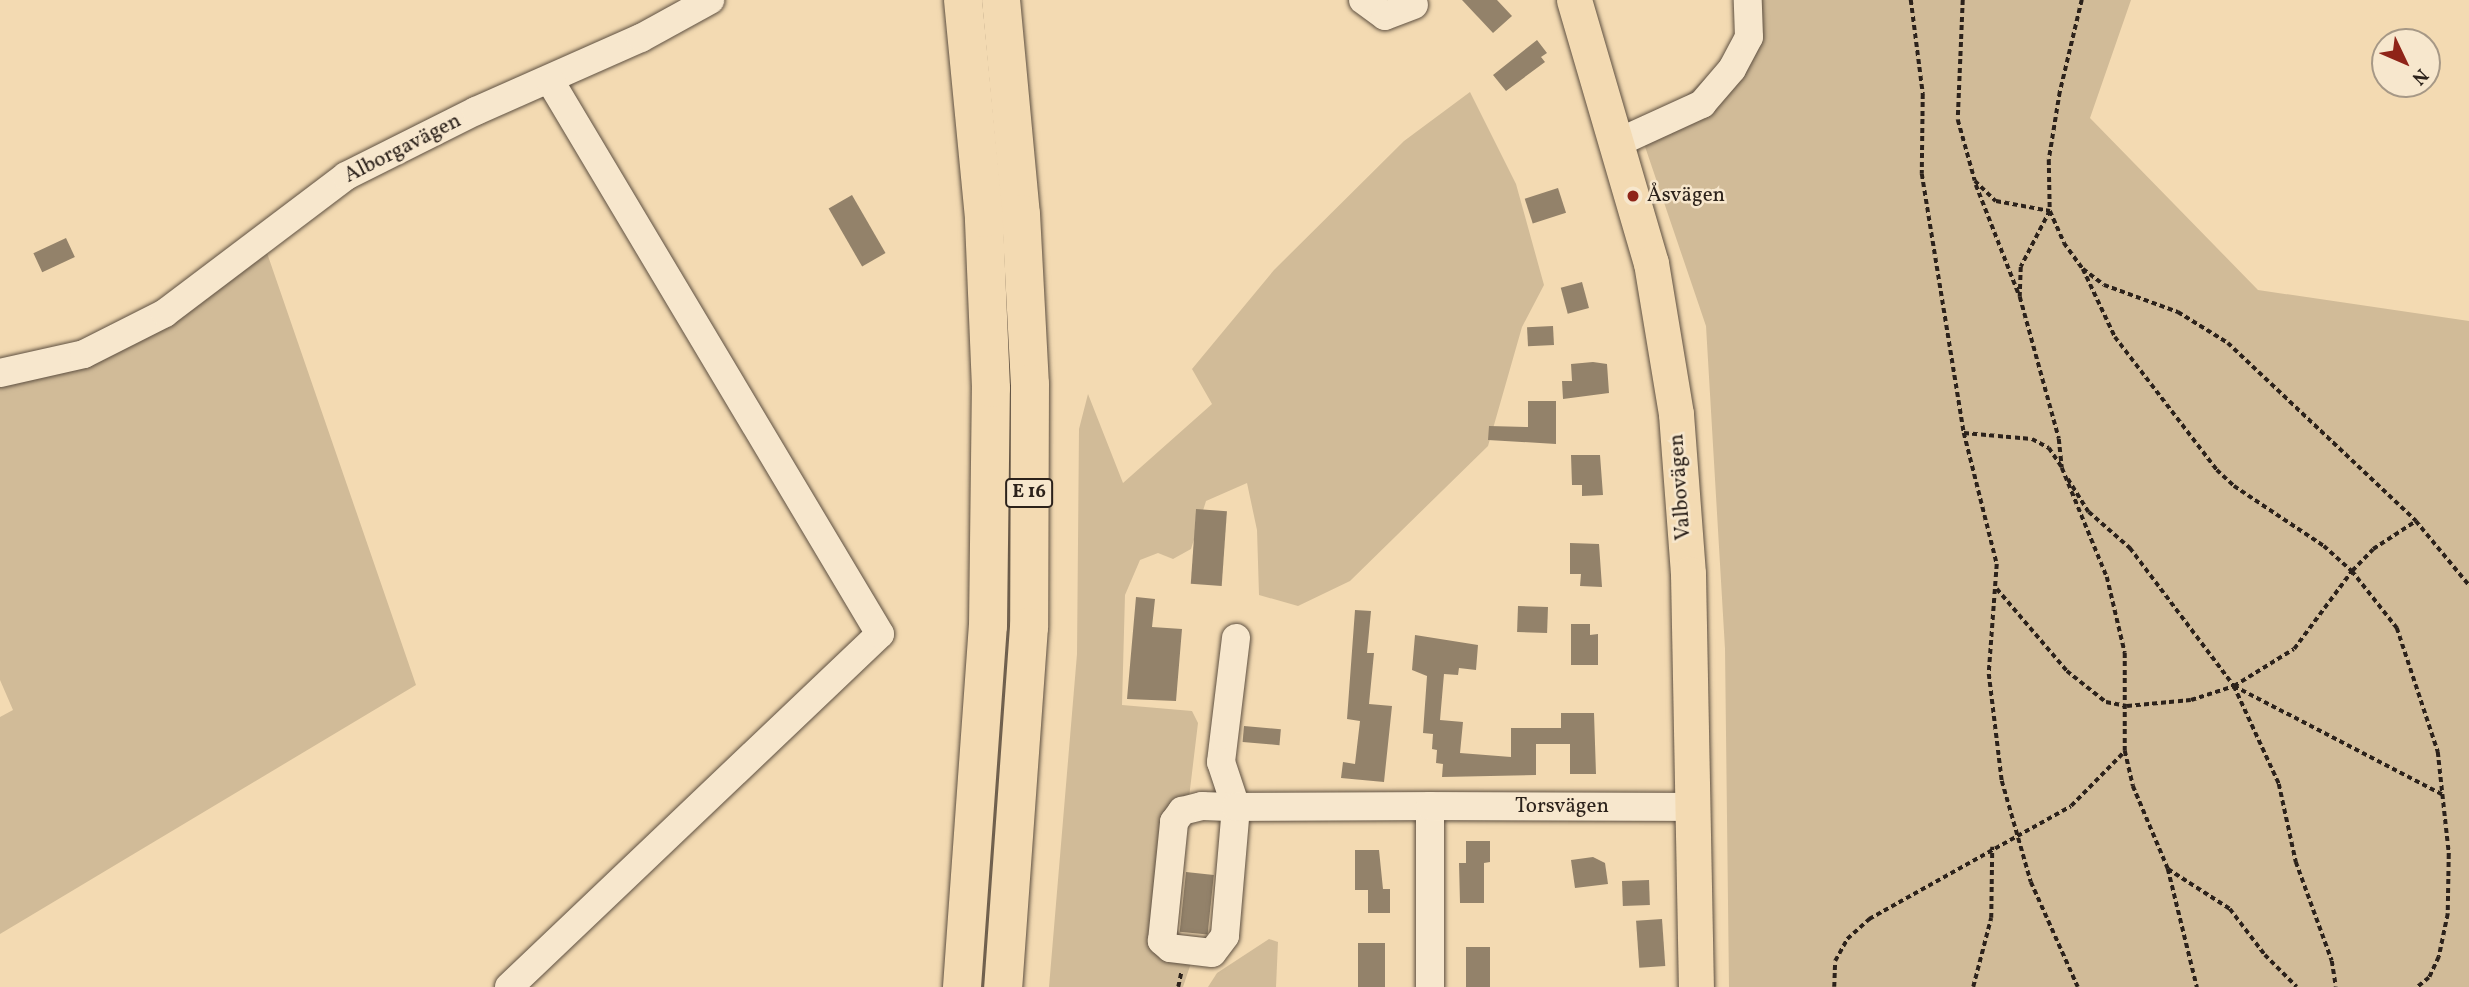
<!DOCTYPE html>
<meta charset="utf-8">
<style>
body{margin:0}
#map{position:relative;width:2469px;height:987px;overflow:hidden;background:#f3dab2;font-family:Vollkorn,serif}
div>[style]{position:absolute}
.green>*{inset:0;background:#d1bb98}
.building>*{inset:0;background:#93826a;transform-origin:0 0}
.path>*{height:3.5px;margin-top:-1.75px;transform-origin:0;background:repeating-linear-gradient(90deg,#2c221b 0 5px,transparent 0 8.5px)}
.roads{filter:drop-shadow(0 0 2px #5e5041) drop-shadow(0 0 2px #5e5041)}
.minor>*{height:28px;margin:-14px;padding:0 14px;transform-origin:14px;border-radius:14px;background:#f7e7cd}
.major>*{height:35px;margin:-17.5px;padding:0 17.5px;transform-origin:17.5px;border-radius:17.5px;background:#f3dab2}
.highway>*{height:38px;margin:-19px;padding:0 19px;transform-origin:19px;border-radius:19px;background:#f3dab2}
.dots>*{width:19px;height:19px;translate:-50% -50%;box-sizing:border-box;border:4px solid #f7e7cd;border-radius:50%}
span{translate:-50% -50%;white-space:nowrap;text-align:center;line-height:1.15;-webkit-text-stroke:5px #f7e7cd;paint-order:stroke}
.shield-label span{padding:2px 5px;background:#f7e7cd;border:2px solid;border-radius:5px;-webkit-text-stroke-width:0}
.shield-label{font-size:19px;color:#2c221b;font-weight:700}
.street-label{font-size:21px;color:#2c221b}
.poi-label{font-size:21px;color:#2c221b}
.left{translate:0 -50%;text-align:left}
.north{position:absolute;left:2371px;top:28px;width:70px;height:70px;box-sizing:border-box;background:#f7e7cd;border:2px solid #a69886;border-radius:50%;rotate:134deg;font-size:19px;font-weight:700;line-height:28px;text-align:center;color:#2c221b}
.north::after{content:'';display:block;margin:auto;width:24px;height:32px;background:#8f2418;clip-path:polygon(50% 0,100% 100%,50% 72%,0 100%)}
</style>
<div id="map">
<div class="green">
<div style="clip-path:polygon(1749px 0,2131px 0,2090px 118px,2258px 290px,2469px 321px,2469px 987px,1729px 987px,1725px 649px,1706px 326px,1638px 126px,1679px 102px,1714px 70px,1744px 23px)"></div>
<div style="clip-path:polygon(1470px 92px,1516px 184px,1544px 285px,1522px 327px,1488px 446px,1350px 581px,1298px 606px,1259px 595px,1257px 530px,1247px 483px,1206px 501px,1191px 549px,1173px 559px,1158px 553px,1140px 560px,1125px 595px,1122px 705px,1192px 711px,1198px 723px,1181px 864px,1162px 945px,1194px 954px,1183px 987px,1049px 987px,1077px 654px,1079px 429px,1088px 394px,1123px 483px,1212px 404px,1192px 369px,1274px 270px,1404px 141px)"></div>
<div style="clip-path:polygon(266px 250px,416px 685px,0 934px,0 717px,13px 710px,0 680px,0 378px,86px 359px)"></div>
<div style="clip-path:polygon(1269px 939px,1278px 942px,1276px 987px,1208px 987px,1217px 973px)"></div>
</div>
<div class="building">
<div style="clip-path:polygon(1462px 0,1497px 0,1512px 16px,1493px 33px)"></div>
<div style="clip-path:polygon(1537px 40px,1547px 53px,1541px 57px,1545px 62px,1506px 91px,1493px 75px)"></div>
<div style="left:1558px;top:188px;width:26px;height:35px;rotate:72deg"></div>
<div style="left:852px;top:195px;width:67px;height:27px;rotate:60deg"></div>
<div style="left:66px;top:238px;width:21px;height:36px;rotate:65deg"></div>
<div style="left:1582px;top:282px;width:27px;height:22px;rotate:75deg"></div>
<div style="left:1553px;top:326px;width:19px;height:26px;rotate:87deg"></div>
<div style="clip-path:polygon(1593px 362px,1607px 364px,1609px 393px,1563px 399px,1562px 381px,1572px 381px,1571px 364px)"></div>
<div style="clip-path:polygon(1528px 401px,1556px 401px,1556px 444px,1488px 440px,1489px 426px,1528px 427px)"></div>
<div style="clip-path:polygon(1571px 455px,1600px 455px,1603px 495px,1582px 496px,1582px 485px,1572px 485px)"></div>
<div style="left:1196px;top:509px;width:31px;height:75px;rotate:4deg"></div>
<div style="clip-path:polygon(1570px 543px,1599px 544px,1602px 587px,1580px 586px,1581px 574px,1570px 574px)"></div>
<div style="clip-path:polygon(1136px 597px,1155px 599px,1152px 627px,1182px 629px,1176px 701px,1127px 699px)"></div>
<div style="left:1518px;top:606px;width:30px;height:26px;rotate:2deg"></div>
<div style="clip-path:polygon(1355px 610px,1371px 611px,1367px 653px,1374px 653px,1369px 704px,1392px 706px,1384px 782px,1341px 778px,1343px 762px,1355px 764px,1360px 721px,1347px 719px)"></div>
<div style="clip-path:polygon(1571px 624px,1590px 624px,1590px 635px,1598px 634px,1598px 665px,1571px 665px)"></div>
<div style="clip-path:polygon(1415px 635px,1478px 645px,1476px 670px,1459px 668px,1458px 675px,1444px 674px,1440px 720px,1463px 722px,1460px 753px,1511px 757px,1511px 728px,1561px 728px,1561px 713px,1594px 713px,1596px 774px,1570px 774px,1570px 744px,1536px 744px,1536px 775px,1442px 777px,1443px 764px,1436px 763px,1437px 750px,1432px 749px,1433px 734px,1423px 733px,1427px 676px,1412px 670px)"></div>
<div style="left:1244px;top:726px;width:37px;height:16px;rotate:5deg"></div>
<div style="clip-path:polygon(1466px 841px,1490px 841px,1490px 862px,1484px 863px,1484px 903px,1460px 903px,1459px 863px,1466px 863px)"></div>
<div style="clip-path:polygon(1355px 850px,1379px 850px,1383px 889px,1390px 889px,1390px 913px,1368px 913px,1368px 890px,1355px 890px)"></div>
<div style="clip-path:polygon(1593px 857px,1605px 863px,1608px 884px,1575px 888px,1571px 860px)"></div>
<div style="left:1186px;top:872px;width:28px;height:60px;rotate:6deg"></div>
<div style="left:1649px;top:880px;width:25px;height:27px;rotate:88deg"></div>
<div style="left:1662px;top:919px;width:47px;height:26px;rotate:86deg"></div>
<div style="left:1358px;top:943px;width:27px;height:44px"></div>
<div style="left:1466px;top:947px;width:24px;height:40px"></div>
</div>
<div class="path">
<div style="left:1911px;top:0;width:95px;rotate:82.7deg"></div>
<div style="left:1923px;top:94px;width:80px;rotate:90.7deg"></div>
<div style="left:1922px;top:174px;width:262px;rotate:80.8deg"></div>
<div style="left:1964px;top:433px;width:135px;rotate:75.9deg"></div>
<div style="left:1997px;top:564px;width:110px;rotate:94.2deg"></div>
<div style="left:1989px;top:674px;width:108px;rotate:83.1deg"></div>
<div style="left:2002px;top:781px;width:105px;rotate:74deg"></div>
<div style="left:2031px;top:882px;width:115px;rotate:65.9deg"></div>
<div style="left:1963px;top:0;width:120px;rotate:92.4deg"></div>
<div style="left:1958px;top:120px;width:63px;rotate:74.4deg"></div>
<div style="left:1975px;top:181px;width:29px;rotate:44deg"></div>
<div style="left:1996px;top:201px;width:55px;rotate:10.5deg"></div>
<div style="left:2050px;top:211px;width:63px;rotate:117.4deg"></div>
<div style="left:2021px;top:267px;width:30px;rotate:92deg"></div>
<div style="left:2020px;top:297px;width:147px;rotate:74.6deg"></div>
<div style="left:2059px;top:439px;width:29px;rotate:84deg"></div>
<div style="left:2062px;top:468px;width:118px;rotate:67.6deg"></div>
<div style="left:2107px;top:577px;width:78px;rotate:76.7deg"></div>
<div style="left:2125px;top:653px;width:98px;rotate:90deg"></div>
<div style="left:2125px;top:751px;width:36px;rotate:77deg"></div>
<div style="left:2133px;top:786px;width:90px;rotate:67.1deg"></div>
<div style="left:2168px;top:869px;width:122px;rotate:76.2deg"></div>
<div style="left:2082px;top:0;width:95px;rotate:103.4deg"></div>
<div style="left:2060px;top:92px;width:69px;rotate:99.2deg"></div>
<div style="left:2049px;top:160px;width:51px;rotate:88.9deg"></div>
<div style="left:2050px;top:211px;width:35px;rotate:66deg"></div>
<div style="left:2064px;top:243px;width:32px;rotate:54deg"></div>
<div style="left:2083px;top:269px;width:26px;rotate:37deg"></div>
<div style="left:2104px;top:285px;width:79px;rotate:20deg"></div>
<div style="left:2178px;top:312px;width:59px;rotate:31.8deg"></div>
<div style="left:2228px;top:343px;width:259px;rotate:43.4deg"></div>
<div style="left:2416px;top:521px;width:83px;rotate:50.4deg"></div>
<div style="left:1976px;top:185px;width:118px;rotate:68.6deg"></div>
<div style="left:2083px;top:269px;width:75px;rotate:64.8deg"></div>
<div style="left:2115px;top:337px;width:168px;rotate:52.5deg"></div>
<div style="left:2217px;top:470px;width:23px;rotate:43deg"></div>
<div style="left:2234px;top:486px;width:108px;rotate:33.7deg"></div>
<div style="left:2324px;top:546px;width:38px;rotate:42deg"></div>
<div style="left:2352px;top:571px;width:73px;rotate:51.7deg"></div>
<div style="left:2397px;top:628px;width:131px;rotate:71.7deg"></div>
<div style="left:2438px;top:752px;width:103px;rotate:83.8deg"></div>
<div style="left:2449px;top:854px;width:60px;rotate:91deg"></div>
<div style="left:2448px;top:914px;width:44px;rotate:101.8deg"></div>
<div style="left:2439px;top:957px;width:23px;rotate:115deg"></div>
<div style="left:2429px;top:978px;width:14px;rotate:141deg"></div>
<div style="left:1964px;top:433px;width:68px;rotate:5deg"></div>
<div style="left:2032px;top:439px;width:19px;rotate:28deg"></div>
<div style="left:2049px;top:448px;width:22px;rotate:56deg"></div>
<div style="left:2068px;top:479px;width:39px;rotate:58deg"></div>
<div style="left:2089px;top:512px;width:55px;rotate:41.3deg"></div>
<div style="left:2130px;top:548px;width:173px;rotate:53deg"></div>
<div style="left:2234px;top:686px;width:108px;rotate:65.3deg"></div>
<div style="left:2279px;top:784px;width:80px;rotate:77.7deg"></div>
<div style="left:2296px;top:862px;width:105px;rotate:70deg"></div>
<div style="left:2332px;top:961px;width:26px;rotate:81deg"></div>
<div style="left:1997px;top:589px;width:108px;rotate:49.5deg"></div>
<div style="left:2067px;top:671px;width:50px;rotate:38.5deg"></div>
<div style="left:2106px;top:702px;width:21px;rotate:11deg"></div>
<div style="left:2127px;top:706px;width:64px;rotate:-5.4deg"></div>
<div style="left:2191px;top:700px;width:45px;rotate:-18deg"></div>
<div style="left:2234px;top:686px;width:70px;rotate:-31.7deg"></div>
<div style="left:2294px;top:649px;width:97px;rotate:-53.4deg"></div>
<div style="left:2352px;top:571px;width:30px;rotate:-46deg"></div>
<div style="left:2373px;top:549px;width:51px;rotate:-33.1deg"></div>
<div style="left:2234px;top:686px;width:236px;rotate:27.5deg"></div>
<div style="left:2168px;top:869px;width:74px;rotate:32.8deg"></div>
<div style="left:2230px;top:909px;width:58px;rotate:52.7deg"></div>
<div style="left:2265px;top:955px;width:45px;rotate:45deg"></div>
<div style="left:1178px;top:987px;width:14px;rotate:-78deg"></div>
<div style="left:1834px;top:987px;width:26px;rotate:-88deg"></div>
<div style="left:1835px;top:961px;width:25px;rotate:-61deg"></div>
<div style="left:1847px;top:939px;width:30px;rotate:-42deg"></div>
<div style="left:1869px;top:919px;width:231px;rotate:-29.2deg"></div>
<div style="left:2071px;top:806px;width:77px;rotate:-45.5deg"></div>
<div style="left:1973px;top:987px;width:71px;rotate:-75.4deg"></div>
<div style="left:1991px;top:918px;width:71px;rotate:-89.2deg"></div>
</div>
<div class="roads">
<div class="minor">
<div style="left:1363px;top:0;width:27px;rotate:36deg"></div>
<div style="left:1385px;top:16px;width:31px;rotate:-21deg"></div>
<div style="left:1617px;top:143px;width:94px;rotate:-24.6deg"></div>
<div style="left:1702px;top:104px;width:46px;rotate:-49.4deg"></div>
<div style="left:1732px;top:69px;width:36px;rotate:-62deg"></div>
<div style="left:1749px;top:37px;width:37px;rotate:-92deg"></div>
<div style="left:0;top:373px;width:86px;rotate:-12.7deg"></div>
<div style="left:84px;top:354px;width:91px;rotate:-26.8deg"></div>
<div style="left:165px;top:313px;width:227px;rotate:-37.1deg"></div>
<div style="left:346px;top:176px;width:145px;rotate:-26.6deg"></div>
<div style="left:476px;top:111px;width:180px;rotate:-23.9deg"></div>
<div style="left:641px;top:38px;width:79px;rotate:-28.8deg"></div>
<div style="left:1236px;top:638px;width:125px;rotate:96.9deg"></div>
<div style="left:1221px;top:762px;width:47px;rotate:71.6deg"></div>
<div style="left:1236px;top:807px;width:129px;rotate:94.9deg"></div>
<div style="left:1225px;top:936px;width:21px;rotate:127deg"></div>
<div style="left:1212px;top:953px;width:42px;rotate:-173.2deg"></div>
<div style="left:1170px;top:948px;width:11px;rotate:-139deg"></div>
<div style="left:1162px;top:941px;width:120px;rotate:-84.2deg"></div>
<div style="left:1174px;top:822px;width:14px;rotate:-54deg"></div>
<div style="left:1182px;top:811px;width:21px;rotate:-14deg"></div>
<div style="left:1202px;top:806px;width:34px;rotate:2deg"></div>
<div style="left:1236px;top:807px;width:194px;rotate:-0.3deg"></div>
<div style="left:509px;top:987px;width:512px;rotate:-43.58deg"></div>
<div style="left:880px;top:634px;width:646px;rotate:-120.81deg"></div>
<div style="left:1430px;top:987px;width:181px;rotate:-90deg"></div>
<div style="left:1430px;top:806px;width:263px;rotate:0.2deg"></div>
</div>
<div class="major">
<div style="left:1574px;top:0;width:274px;rotate:73.7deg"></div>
<div style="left:1651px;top:263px;width:153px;rotate:80.6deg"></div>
<div style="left:1676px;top:414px;width:160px;rotate:85.7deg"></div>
<div style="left:1688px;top:574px;width:413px;rotate:88.9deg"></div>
</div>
<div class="highway">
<div style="left:1001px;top:0;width:215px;rotate:84.7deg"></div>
<div style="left:1021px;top:214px;width:170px;rotate:87deg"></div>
<div style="left:1030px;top:384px;width:243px;rotate:90.2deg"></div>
<div style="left:1029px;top:627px;width:361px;rotate:94.1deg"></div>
<div style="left:962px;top:987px;width:362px;rotate:-85.9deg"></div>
<div style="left:988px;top:626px;width:238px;rotate:-89.3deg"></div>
<div style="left:991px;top:388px;width:170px;rotate:-92.4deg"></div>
<div style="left:984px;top:218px;width:219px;rotate:-95.5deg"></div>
</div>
</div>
<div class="dots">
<div style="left:1633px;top:196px;background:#8f2418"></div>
</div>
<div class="shield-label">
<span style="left:1029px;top:493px">E 16</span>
</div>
<div class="street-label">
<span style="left:403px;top:149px;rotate:-27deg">Alborgavägen</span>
<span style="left:1681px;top:487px;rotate:-94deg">Valbovägen</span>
<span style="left:1562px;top:807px">Torsvägen</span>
</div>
<div class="poi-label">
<span class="left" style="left:1647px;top:196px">Åsvägen</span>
</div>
<div class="north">N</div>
</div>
